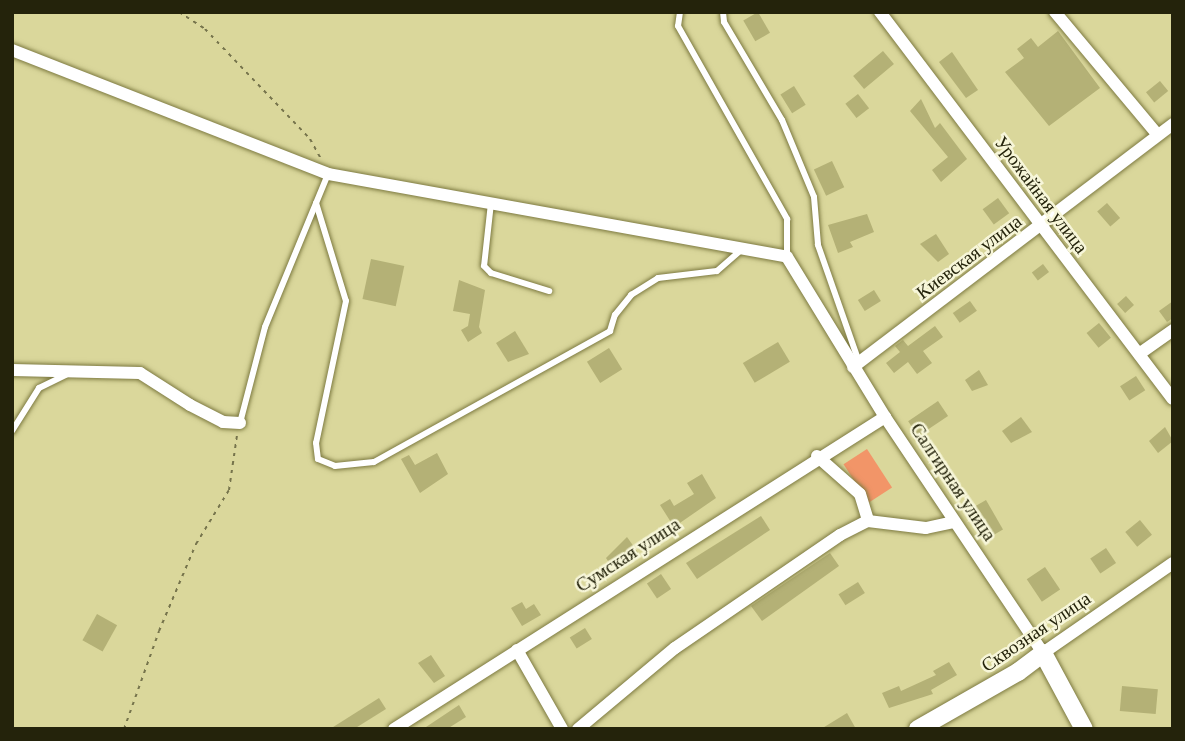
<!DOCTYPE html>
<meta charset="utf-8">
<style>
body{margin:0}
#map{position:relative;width:1185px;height:741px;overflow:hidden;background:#dad79b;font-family:Georgia,serif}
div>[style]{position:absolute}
.green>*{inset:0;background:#f29568;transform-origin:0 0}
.building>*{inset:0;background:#b4b176;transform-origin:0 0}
.path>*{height:2px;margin-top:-1px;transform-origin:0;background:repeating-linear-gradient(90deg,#76744c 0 3.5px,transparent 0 8.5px)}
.roads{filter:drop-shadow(0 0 2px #7d7a41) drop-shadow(0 0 2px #7d7a41)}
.service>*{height:6px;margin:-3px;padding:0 3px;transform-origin:3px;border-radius:3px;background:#fff}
.minor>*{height:12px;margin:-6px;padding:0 6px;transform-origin:6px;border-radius:6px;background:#fff}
.secondary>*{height:18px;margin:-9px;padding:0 9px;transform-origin:9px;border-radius:9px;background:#fff}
span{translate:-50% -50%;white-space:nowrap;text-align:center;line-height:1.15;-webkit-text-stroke:5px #f7f6d9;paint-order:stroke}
.street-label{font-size:19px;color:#24230b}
.frame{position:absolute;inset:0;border:14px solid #24230b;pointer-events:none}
</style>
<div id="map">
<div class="green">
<div style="left:867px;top:449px;width:46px;height:28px;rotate:57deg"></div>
</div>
<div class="building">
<div style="left:758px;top:12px;width:24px;height:17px;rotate:60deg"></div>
<div style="clip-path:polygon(1058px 31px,1100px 88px,1049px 126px,1005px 72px,1024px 58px,1017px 49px,1031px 38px,1038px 47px)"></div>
<div style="left:883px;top:51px;width:17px;height:39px;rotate:50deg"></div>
<div style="clip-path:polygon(952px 52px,978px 90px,966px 98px,939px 62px)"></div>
<div style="left:1160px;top:81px;width:13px;height:18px;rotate:51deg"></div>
<div style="left:794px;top:86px;width:22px;height:16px;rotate:58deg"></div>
<div style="left:858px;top:94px;width:18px;height:16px;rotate:52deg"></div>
<div style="clip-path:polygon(921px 99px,935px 128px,940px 123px,967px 159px,941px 182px,932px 170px,948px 157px,910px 111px)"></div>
<div style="left:832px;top:161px;width:29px;height:20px;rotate:65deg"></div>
<div style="left:998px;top:198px;width:19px;height:19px;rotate:54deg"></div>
<div style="left:1107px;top:203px;width:20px;height:13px;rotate:49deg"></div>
<div style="clip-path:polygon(867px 214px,874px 232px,850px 242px,853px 247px,838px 253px,828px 225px)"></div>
<div style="clip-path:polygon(1064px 225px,1076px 241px,1072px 251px,1055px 229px)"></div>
<div style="clip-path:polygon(936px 234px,949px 254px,938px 262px,920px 244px)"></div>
<div style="left:371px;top:259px;width:34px;height:41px;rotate:12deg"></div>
<div style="left:1043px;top:264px;width:10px;height:14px;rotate:53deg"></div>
<div style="clip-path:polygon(459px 280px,485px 290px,479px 327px,482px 333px,468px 342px,461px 330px,468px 326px,470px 314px,453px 311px)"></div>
<div style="left:874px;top:290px;width:13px;height:19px;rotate:58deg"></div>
<div style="left:1126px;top:296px;width:12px;height:12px;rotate:48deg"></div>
<div style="left:970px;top:301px;width:12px;height:21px;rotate:55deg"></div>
<div style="clip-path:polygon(1173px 301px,1173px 318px,1167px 322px,1159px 311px)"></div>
<div style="left:1099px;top:323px;width:19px;height:16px;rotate:51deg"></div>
<div style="clip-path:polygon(935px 326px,943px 337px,923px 351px,932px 363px,917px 374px,908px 362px,894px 373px,886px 363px,900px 352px,895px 346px,903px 340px,908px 346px)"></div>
<div style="clip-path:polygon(515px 331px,529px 354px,508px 362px,496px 343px)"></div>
<div style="left:778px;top:342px;width:23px;height:41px;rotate:59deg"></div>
<div style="left:609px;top:348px;width:25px;height:26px;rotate:58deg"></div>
<div style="clip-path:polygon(979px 370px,988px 385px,972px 391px,965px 380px)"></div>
<div style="left:1136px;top:376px;width:17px;height:19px;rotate:57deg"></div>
<div style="left:938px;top:401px;width:18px;height:36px;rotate:56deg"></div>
<div style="clip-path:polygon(1021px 417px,1032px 432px,1011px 443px,1002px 431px)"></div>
<div style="clip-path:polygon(1165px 427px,1173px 441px,1158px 453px,1149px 441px)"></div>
<div style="clip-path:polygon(437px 453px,448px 474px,420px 493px,401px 459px,409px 455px,415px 465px)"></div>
<div style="clip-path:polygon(702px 474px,716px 498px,674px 527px,660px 505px,670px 499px,674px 506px,694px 494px,687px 483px)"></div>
<div style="left:986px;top:500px;width:34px;height:19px;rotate:60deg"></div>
<div style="clip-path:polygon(761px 516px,770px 530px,697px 579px,686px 563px)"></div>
<div style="left:1140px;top:520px;width:19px;height:19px;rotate:51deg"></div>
<div style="clip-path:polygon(627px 537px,639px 554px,614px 570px,606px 558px)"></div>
<div style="left:1106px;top:548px;width:18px;height:19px;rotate:56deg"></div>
<div style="clip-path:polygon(830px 553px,839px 566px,762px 621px,751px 606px)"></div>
<div style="left:1045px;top:567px;width:27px;height:22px;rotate:56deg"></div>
<div style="left:661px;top:574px;width:18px;height:17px;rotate:56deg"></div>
<div style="left:858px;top:582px;width:13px;height:23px;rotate:58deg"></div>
<div style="clip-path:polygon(522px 602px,526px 609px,534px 604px,541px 615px,522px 626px,511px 608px)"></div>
<div style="left:97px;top:614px;width:23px;height:30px;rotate:29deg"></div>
<div style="left:585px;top:628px;width:13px;height:18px;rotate:58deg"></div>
<div style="clip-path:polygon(431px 655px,445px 676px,434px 683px,418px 663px)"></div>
<div style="clip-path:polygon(949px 662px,957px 675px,931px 690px,933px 694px,889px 708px,882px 693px,899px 686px,901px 691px,936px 675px,933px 671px)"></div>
<div style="left:1122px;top:686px;width:36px;height:25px;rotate:5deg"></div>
<div style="clip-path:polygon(379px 698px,386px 709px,354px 729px,330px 729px)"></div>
<div style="clip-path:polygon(459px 705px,466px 717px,447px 729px,423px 729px)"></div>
<div style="clip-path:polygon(847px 713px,856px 729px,821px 729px)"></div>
</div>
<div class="path">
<div style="left:179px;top:12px;width:31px;rotate:33deg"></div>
<div style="left:205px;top:29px;width:152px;rotate:46.3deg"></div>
<div style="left:310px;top:139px;width:21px;rotate:61deg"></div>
<div style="left:124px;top:729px;width:104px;rotate:-70.3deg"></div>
<div style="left:159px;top:631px;width:95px;rotate:-67deg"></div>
<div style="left:196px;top:544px;width:63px;rotate:-58.6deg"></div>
<div style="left:229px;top:490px;width:56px;rotate:-81.7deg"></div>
</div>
<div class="roads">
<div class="service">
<div style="left:680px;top:12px;width:14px;rotate:98deg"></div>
<div style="left:678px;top:26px;width:222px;rotate:60.5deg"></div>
<div style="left:787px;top:219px;width:38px;rotate:90deg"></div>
<div style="left:723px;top:12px;width:10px;rotate:84deg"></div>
<div style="left:724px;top:22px;width:114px;rotate:59.4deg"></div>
<div style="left:782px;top:120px;width:83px;rotate:67.4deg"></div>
<div style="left:814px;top:197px;width:48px;rotate:85.2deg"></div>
<div style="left:818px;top:245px;width:124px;rotate:70.7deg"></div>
<div style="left:316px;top:203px;width:102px;rotate:73deg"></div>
<div style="left:346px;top:301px;width:145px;rotate:101.9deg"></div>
<div style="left:316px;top:443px;width:16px;rotate:83deg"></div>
<div style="left:318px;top:459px;width:18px;rotate:22deg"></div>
<div style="left:335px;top:466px;width:39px;rotate:-6deg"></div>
<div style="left:374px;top:462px;width:270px;rotate:-29deg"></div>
<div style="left:610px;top:331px;width:17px;rotate:-73deg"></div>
<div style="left:615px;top:315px;width:26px;rotate:-51deg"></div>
<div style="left:631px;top:295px;width:32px;rotate:-32deg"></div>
<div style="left:658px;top:278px;width:59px;rotate:-6.8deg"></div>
<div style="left:717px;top:271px;width:30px;rotate:-41deg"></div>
<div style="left:491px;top:203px;width:63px;rotate:96.3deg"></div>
<div style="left:484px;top:266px;width:10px;rotate:45deg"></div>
<div style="left:491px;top:273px;width:61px;rotate:17.2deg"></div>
<div style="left:240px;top:423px;width:99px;rotate:-75.4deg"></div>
<div style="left:265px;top:327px;width:165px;rotate:-67.6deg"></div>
<div style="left:12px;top:431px;width:51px;rotate:-57.9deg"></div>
<div style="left:39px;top:388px;width:30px;rotate:-26deg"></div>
</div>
<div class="minor">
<div style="left:880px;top:12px;width:485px;rotate:52.9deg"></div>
<div style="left:1055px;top:12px;width:160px;rotate:50.1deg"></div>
<div style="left:12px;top:50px;width:339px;rotate:21.4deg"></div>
<div style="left:328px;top:174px;width:466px;rotate:10.2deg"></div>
<div style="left:787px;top:257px;width:188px;rotate:58.5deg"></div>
<div style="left:885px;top:417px;width:284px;rotate:56.2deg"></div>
<div style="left:1043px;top:653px;width:158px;rotate:-34.7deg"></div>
<div style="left:1139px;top:354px;width:42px;rotate:-35.2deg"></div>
<div style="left:853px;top:367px;width:402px;rotate:-37.2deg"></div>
<div style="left:12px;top:370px;width:128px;rotate:1.3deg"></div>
<div style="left:140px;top:373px;width:59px;rotate:32.6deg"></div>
<div style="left:190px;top:405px;width:37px;rotate:27deg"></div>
<div style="left:223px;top:422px;width:17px;rotate:3deg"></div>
<div style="left:817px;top:456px;width:57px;rotate:41.5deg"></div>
<div style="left:860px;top:494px;width:28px;rotate:73deg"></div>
<div style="left:517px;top:650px;width:91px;rotate:60.3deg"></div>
<div style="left:394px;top:729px;width:582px;rotate:-32.43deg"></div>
<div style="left:578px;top:729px;width:126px;rotate:-39.9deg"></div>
<div style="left:675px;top:648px;width:200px;rotate:-34.4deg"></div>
<div style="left:840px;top:535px;width:31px;rotate:-27deg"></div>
<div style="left:868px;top:521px;width:58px;rotate:6.9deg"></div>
<div style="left:926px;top:528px;width:29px;rotate:-12deg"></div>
</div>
<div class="secondary">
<div style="left:918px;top:729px;width:115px;rotate:-29.7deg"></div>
<div style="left:1018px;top:672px;width:31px;rotate:-37deg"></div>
<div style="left:1043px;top:653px;width:86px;rotate:61.7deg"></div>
</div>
</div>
<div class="street-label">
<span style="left:1041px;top:195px;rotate:53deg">Урожайная улица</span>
<span style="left:969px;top:257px;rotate:-37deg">Киевская улица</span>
<span style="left:953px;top:482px;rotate:56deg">Салгирная улица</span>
<span style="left:628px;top:555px;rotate:-33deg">Сумская улица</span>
<span style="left:1036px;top:632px;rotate:-34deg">Сквозная улица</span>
</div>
<div class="frame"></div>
</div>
